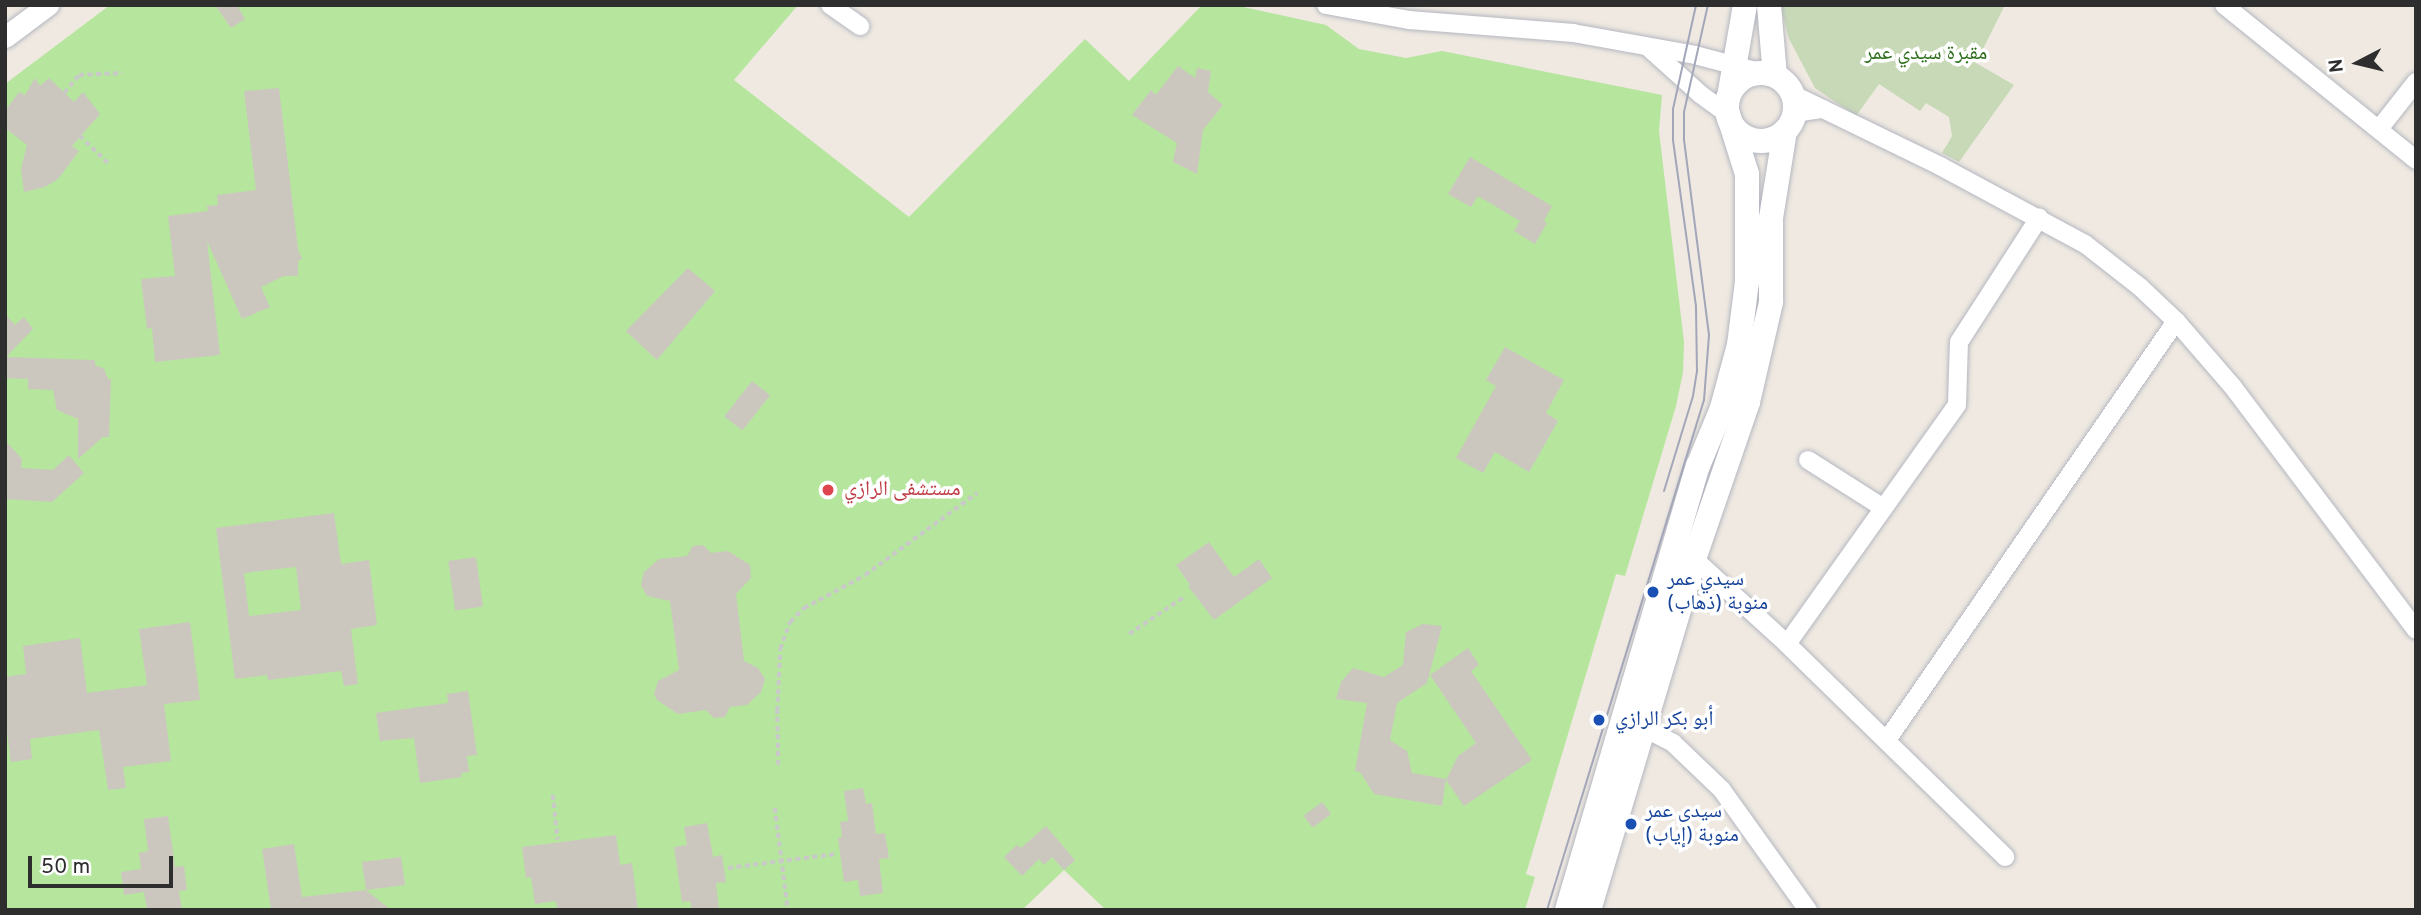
<!DOCTYPE html>
<meta charset="utf-8">
<style>
body{margin:0}
#map{position:relative;width:2421px;height:915px;overflow:hidden;background:#efe9e1;font-family:Overpass,"Noto Naskh Arabic",sans-serif}
div>[style]{position:absolute}
.green>*{inset:0;background:#b6e59e}
.cemetery>*{inset:0;background:#c8d9b8}
.building>*{inset:0;background:#cbc7bf;transform-origin:0 0}
.path>*{height:3.5px;margin-top:-1.75px;transform-origin:0;background:repeating-linear-gradient(90deg,#c9c9c9 0 5px,transparent 0 8.5px)}
.roads{filter:drop-shadow(0 0 2px #b4b7c1) drop-shadow(0 0 2px #b4b7c1)}
.minor>*{height:18px;margin:-9px;padding:0 9px;transform-origin:9px;border-radius:9px;background:#fff}
.tertiary>*{height:21px;margin:-10.5px;padding:0 10.5px;transform-origin:10.5px;border-radius:10.5px;background:#fff}
.secondary>*{height:24px;margin:-12px;padding:0 12px;transform-origin:12px;border-radius:12px;background:#fff}
.secondary>.ring{margin:-12px;padding:0;box-sizing:content-box;background:none;border:24px solid #fff;border-radius:50%}
.tram>*{height:2px;margin:-1px;padding:0 1px;transform-origin:1px;border-radius:1px;background:#a3a6b8}
.dots>*{width:19px;height:19px;translate:-50% -50%;box-sizing:border-box;border:4px solid #fff;border-radius:50%}
span{translate:-50% -50%;white-space:nowrap;text-align:center;line-height:1.15;-webkit-text-stroke:7px #fff;paint-order:stroke}
.park-label{font-size:21px;color:#2c6e1b}
.health-label{font-size:21px;color:#be3a42}
.left{translate:0 -50%;text-align:left}
.transit-label{font-size:21px;color:#164399}
.frame{position:absolute;inset:0;border:7px solid #2e2e2e;pointer-events:none}
.north{position:absolute;left:2323px;top:28px;width:70px;height:70px;-webkit-text-stroke:5px #fff;paint-order:stroke;rotate:263deg;font-size:19px;font-weight:700;line-height:28px;text-align:center;color:#2e2e2e}
.north::after{content:'';display:block;margin:auto;width:24px;height:32px;background:#2e2e2e;clip-path:polygon(50% 0,100% 100%,50% 72%,0 100%)}
.scale{position:absolute;left:28px;top:856px;width:145px;height:32px;box-sizing:border-box;border:4px solid #2e2e2e;border-top:0;padding-left:9px;font-size:21px;line-height:24px;white-space:nowrap;color:#2e2e2e;-webkit-text-stroke:5px #fff;paint-order:stroke}
</style>
<div id="map">
<div class="green">
<div style="clip-path:polygon(110px 5px,798px 5px,734px 80px,909px 217px,1085px 39px,1129px 81px,1202px 5px,1234px 5px,1326px 25px,1359px 49px,1406px 58px,1442px 51px,1662px 95px,1659px 131px,1684px 342px,1683px 372px,1676px 406px,1625px 576px,1616px 574px,1526px 874px,1535px 877px,1525px 910px,1106px 910px,1064px 870px,1022px 910px,5px 910px,5px 84px)"></div>
</div>
<div class="cemetery">
<div style="clip-path:polygon(1780px 5px,2005px 5px,1976px 63px,2014px 85px,1959px 162px,1942px 153px,1952px 136px,1949px 117px,1926px 103px,1920px 111px,1879px 84px,1856px 116px,1815px 88px,1789px 39px)"></div>
</div>
<div class="building">
<div style="clip-path:polygon(215px 5px,237px 5px,245px 19px,231px 28px)"></div>
<div style="clip-path:polygon(1178px 66px,1195px 78px,1197px 68px,1211px 71px,1208px 92px,1223px 105px,1203px 130px,1197px 174px,1173px 162px,1177px 143px,1132px 115px,1151px 90px,1156px 95px)"></div>
<div style="clip-path:polygon(35px 78px,40px 86px,49px 78px,74px 102px,83px 92px,100px 114px,72px 146px,79px 151px,58px 179px,45px 187px,24px 192px,21px 169px,27px 145px,5px 128px,5px 111px,19px 92px,25px 95px)"></div>
<div style="clip-path:polygon(279px 88px,298px 249px,302px 259px,298px 261px,298px 276px,284px 276px,261px 287px,270px 307px,242px 319px,207px 241px,220px 355px,155px 362px,152px 328px,147px 329px,141px 279px,175px 276px,168px 216px,208px 211px,207px 206px,218px 205px,217px 195px,256px 190px,244px 91px)"></div>
<div style="clip-path:polygon(1470px 157px,1552px 206px,1544px 221px,1547px 223px,1535px 244px,1514px 231px,1520px 221px,1478px 196px,1471px 207px,1448px 194px)"></div>
<div style="clip-path:polygon(688px 268px,715px 291px,657px 360px,626px 331px)"></div>
<div style="clip-path:polygon(5px 314px,15px 325px,24px 317px,33px 329px,6px 357px,95px 360px,95px 365px,104px 369px,108px 379px,111px 379px,109px 437px,103px 437px,78px 459px,78px 419px,57px 410px,53px 390px,28px 389px,28px 379px,5px 378px)"></div>
<div style="clip-path:polygon(1505px 347px,1564px 380px,1546px 413px,1558px 421px,1529px 472px,1495px 452px,1483px 473px,1456px 458px,1496px 386px,1486px 380px)"></div>
<div style="left:752px;top:381px;width:23px;height:45px;rotate:38deg"></div>
<div style="clip-path:polygon(5px 440px,22px 459px,21px 468px,53px 470px,69px 455px,84px 473px,52px 502px,5px 499px)"></div>
<div style="clip-path:polygon(evenodd,334px 513px,341px 564px,369px 560px,377px 625px,351px 629px,358px 684px,344px 686px,341px 671px,268px 680px,267px 675px,235px 679px,216px 528px,334px 513px,296px 567px,301px 610px,249px 616px,244px 573px,296px 567px)"></div>
<div style="clip-path:polygon(1209px 542px,1234px 577px,1259px 559px,1272px 578px,1214px 620px,1188px 586px,1190px 585px,1176px 565px)"></div>
<div style="clip-path:polygon(703px 545px,711px 553px,728px 551px,750px 565px,751px 578px,736px 594px,744px 661px,758px 668px,765px 679px,761px 692px,747px 705px,730px 707px,725px 717px,714px 718px,706px 710px,678px 714px,657px 700px,654px 694px,658px 681px,679px 670px,670px 601px,647px 596px,641px 585px,644px 572px,659px 559px,687px 556px,693px 546px)"></div>
<div style="left:476px;top:557px;width:50px;height:28px;rotate:82deg"></div>
<div style="clip-path:polygon(190px 622px,200px 700px,164px 704px,171px 761px,123px 767px,126px 788px,108px 790px,99px 730px,30px 739px,32px 759px,11px 762px,5px 717px,5px 677px,26px 674px,23px 646px,80px 638px,87px 693px,147px 685px,139px 629px)"></div>
<div style="clip-path:polygon(1423px 624px,1442px 626px,1427px 683px,1397px 703px,1390px 740px,1407px 751px,1412px 773px,1446px 779px,1442px 806px,1374px 794px,1360px 772px,1355px 771px,1367px 703px,1336px 699px,1341px 682px,1353px 668px,1384px 677px,1403px 665px,1406px 632px)"></div>
<div style="clip-path:polygon(1468px 648px,1479px 665px,1471px 671px,1532px 760px,1464px 806px,1446px 780px,1458px 756px,1476px 743px,1430px 675px)"></div>
<div style="clip-path:polygon(468px 691px,477px 755px,467px 756px,469px 772px,461px 773px,462px 777px,420px 783px,414px 738px,380px 741px,376px 713px,448px 703px,447px 694px)"></div>
<div style="clip-path:polygon(863px 788px,866px 804px,872px 803px,876px 834px,885px 833px,889px 858px,879px 859px,883px 893px,860px 896px,858px 880px,844px 882px,838px 838px,842px 837px,840px 822px,848px 821px,844px 791px)"></div>
<div style="left:1322px;top:802px;width:15px;height:23px;rotate:53deg"></div>
<div style="clip-path:polygon(168px 816px,175px 867px,184px 866px,187px 890px,179px 891px,182px 910px,147px 910px,144px 892px,124px 895px,121px 872px,141px 869px,139px 853px,148px 851px,144px 819px)"></div>
<div style="clip-path:polygon(707px 823px,713px 857px,722px 855px,726px 882px,716px 883px,719px 910px,692px 910px,690px 901px,682px 902px,674px 847px,687px 845px,684px 827px)"></div>
<div style="clip-path:polygon(1046px 826px,1075px 860px,1064px 870px,1052px 857px,1044px 865px,1039px 859px,1022px 876px,1004px 857px,1017px 845px,1021px 848px)"></div>
<div style="clip-path:polygon(616px 835px,620px 865px,632px 863px,638px 910px,557px 910px,556px 901px,535px 904px,531px 877px,526px 878px,522px 847px)"></div>
<div style="clip-path:polygon(294px 844px,302px 897px,366px 890px,362px 862px,401px 857px,405px 885px,366px 890px,391px 910px,271px 910px,262px 849px)"></div>
</div>
<div class="path">
<div style="left:64px;top:93px;width:23px;rotate:-50deg"></div>
<div style="left:79px;top:75px;width:43px;rotate:-2.7deg"></div>
<div style="left:80px;top:136px;width:40px;rotate:44deg"></div>
<div style="left:1129px;top:634px;width:66px;rotate:-33.9deg"></div>
<div style="left:778px;top:765px;width:54px;rotate:-91.1deg"></div>
<div style="left:777px;top:711px;width:62px;rotate:-87.2deg"></div>
<div style="left:780px;top:649px;width:29px;rotate:-70deg"></div>
<div style="left:790px;top:622px;width:20px;rotate:-45deg"></div>
<div style="left:804px;top:608px;width:69px;rotate:-28.4deg"></div>
<div style="left:865px;top:575px;width:139px;rotate:-36.2deg"></div>
<div style="left:553px;top:795px;width:45px;rotate:83.7deg"></div>
<div style="left:775px;top:808px;width:103px;rotate:82.7deg"></div>
<div style="left:728px;top:868px;width:109px;rotate:-7.4deg"></div>
</div>
<div class="roads">
<div class="minor">
<div style="left:830px;top:5px;width:37px;rotate:35deg"></div>
<div style="left:1326px;top:5px;width:84px;rotate:10.2deg"></div>
<div style="left:1409px;top:20px;width:165px;rotate:4.5deg"></div>
<div style="left:1573px;top:33px;width:124px;rotate:10.2deg"></div>
<div style="left:1695px;top:55px;width:70px;rotate:14.8deg"></div>
<div style="left:2224px;top:5px;width:247px;rotate:38.9deg"></div>
<div style="left:1648px;top:47px;width:70px;rotate:42.1deg"></div>
<div style="left:1700px;top:94px;width:34px;rotate:36deg"></div>
<div style="left:1792px;top:94px;width:165px;rotate:25.9deg"></div>
<div style="left:1940px;top:166px;width:165px;rotate:28.3deg"></div>
<div style="left:2085px;top:244px;width:70px;rotate:38deg"></div>
<div style="left:2140px;top:287px;width:50px;rotate:43.4deg"></div>
<div style="left:2176px;top:321px;width:87px;rotate:49.2deg"></div>
<div style="left:2233px;top:387px;width:304px;rotate:53deg"></div>
<div style="left:1791px;top:122px;width:14px;rotate:-45deg"></div>
<div style="left:1801px;top:112px;width:22px;rotate:-8deg"></div>
<div style="left:2379px;top:129px;width:60px;rotate:-51.8deg"></div>
<div style="left:1808px;top:460px;width:88px;rotate:32.4deg"></div>
<div style="left:1685px;top:555px;width:10px;rotate:24deg"></div>
<div style="left:1694px;top:559px;width:126px;rotate:42.4deg"></div>
<div style="left:1787px;top:644px;width:305px;rotate:44.3deg"></div>
<div style="left:1787px;top:644px;width:293px;rotate:-54.6deg"></div>
<div style="left:1957px;top:405px;width:63px;rotate:-88.2deg"></div>
<div style="left:1959px;top:342px;width:148px;rotate:-57.2deg"></div>
<div style="left:1644px;top:728px;width:33px;rotate:27deg"></div>
<div style="left:1673px;top:743px;width:68px;rotate:43.8deg"></div>
<div style="left:1722px;top:790px;width:148px;rotate:54.4deg"></div>
<div style="left:1887px;top:740px;width:509px;rotate:-55.4deg"></div>
</div>
<div class="tertiary">
<div style="left:5px;top:37px;width:54px;rotate:-36.7deg"></div>
</div>
<div class="secondary">
<div style="left:1769px;top:5px;width:71px;rotate:85.2deg"></div>
<div class="ring" style="left:1727px;top:73px;width:44px;height:44px"></div>
<div style="left:1730px;top:91px;width:87px;rotate:-80.1deg"></div>
<div style="left:1567px;top:910px;width:463px;rotate:-73.6deg"></div>
<div style="left:1698px;top:466px;width:63px;rotate:-67.5deg"></div>
<div style="left:1722px;top:408px;width:65px;rotate:-74.9deg"></div>
<div style="left:1739px;top:345px;width:64px;rotate:-82.8deg"></div>
<div style="left:1747px;top:282px;width:108px;rotate:-90deg"></div>
<div style="left:1747px;top:174px;width:63px;rotate:-107.6deg"></div>
<div style="left:1589px;top:910px;width:366px;rotate:-73.3deg"></div>
<div style="left:1694px;top:559px;width:166px;rotate:-71deg"></div>
<div style="left:1748px;top:402px;width:103px;rotate:-77deg"></div>
<div style="left:1771px;top:302px;width:84px;rotate:-90deg"></div>
<div style="left:1771px;top:218px;width:88px;rotate:-80.9deg"></div>
</div>
</div>
<div class="tram">
<div style="left:1664px;top:491px;width:99px;rotate:-73deg"></div>
<div style="left:1693px;top:396px;width:24px;rotate:-81deg"></div>
<div style="left:1697px;top:372px;width:66px;rotate:-90.9deg"></div>
<div style="left:1696px;top:306px;width:168px;rotate:-97.9deg"></div>
<div style="left:1673px;top:140px;width:31px;rotate:-90deg"></div>
<div style="left:1673px;top:109px;width:107px;rotate:-77.5deg"></div>
<div style="left:1547px;top:910px;width:534px;rotate:-72.89deg"></div>
<div style="left:1704px;top:400px;width:65px;rotate:-85.6deg"></div>
<div style="left:1709px;top:335px;width:198px;rotate:-97.3deg"></div>
<div style="left:1684px;top:139px;width:27px;rotate:-90deg"></div>
<div style="left:1684px;top:112px;width:110px;rotate:-77.4deg"></div>
</div>
<div class="dots">
<div style="left:828px;top:490px;background:#e0444e"></div>
<div style="left:1653px;top:592px;background:#1a4fb4"></div>
<div style="left:1599px;top:720px;background:#1a4fb4"></div>
<div style="left:1631px;top:824px;background:#1a4fb4"></div>
</div>
<div class="park-label">
<span style="left:1926px;top:54px">مقبرة سيدي عمر</span>
</div>
<div class="health-label">
<span class="left" style="left:844px;top:490px">مستشفى الرازي</span>
</div>
<div class="transit-label">
<span class="left" style="left:1667px;top:592px">سيدي عمر<br>منوبة (ذهاب)</span>
<span class="left" style="left:1615px;top:720px">أبو بكر الرازي</span>
<span class="left" style="left:1645px;top:824px">سيدي عمر<br>منوبة (إياب)</span>
</div>
<div class="frame"></div>
<div class="north">N</div>
<div class="scale">50 m</div>
</div>
